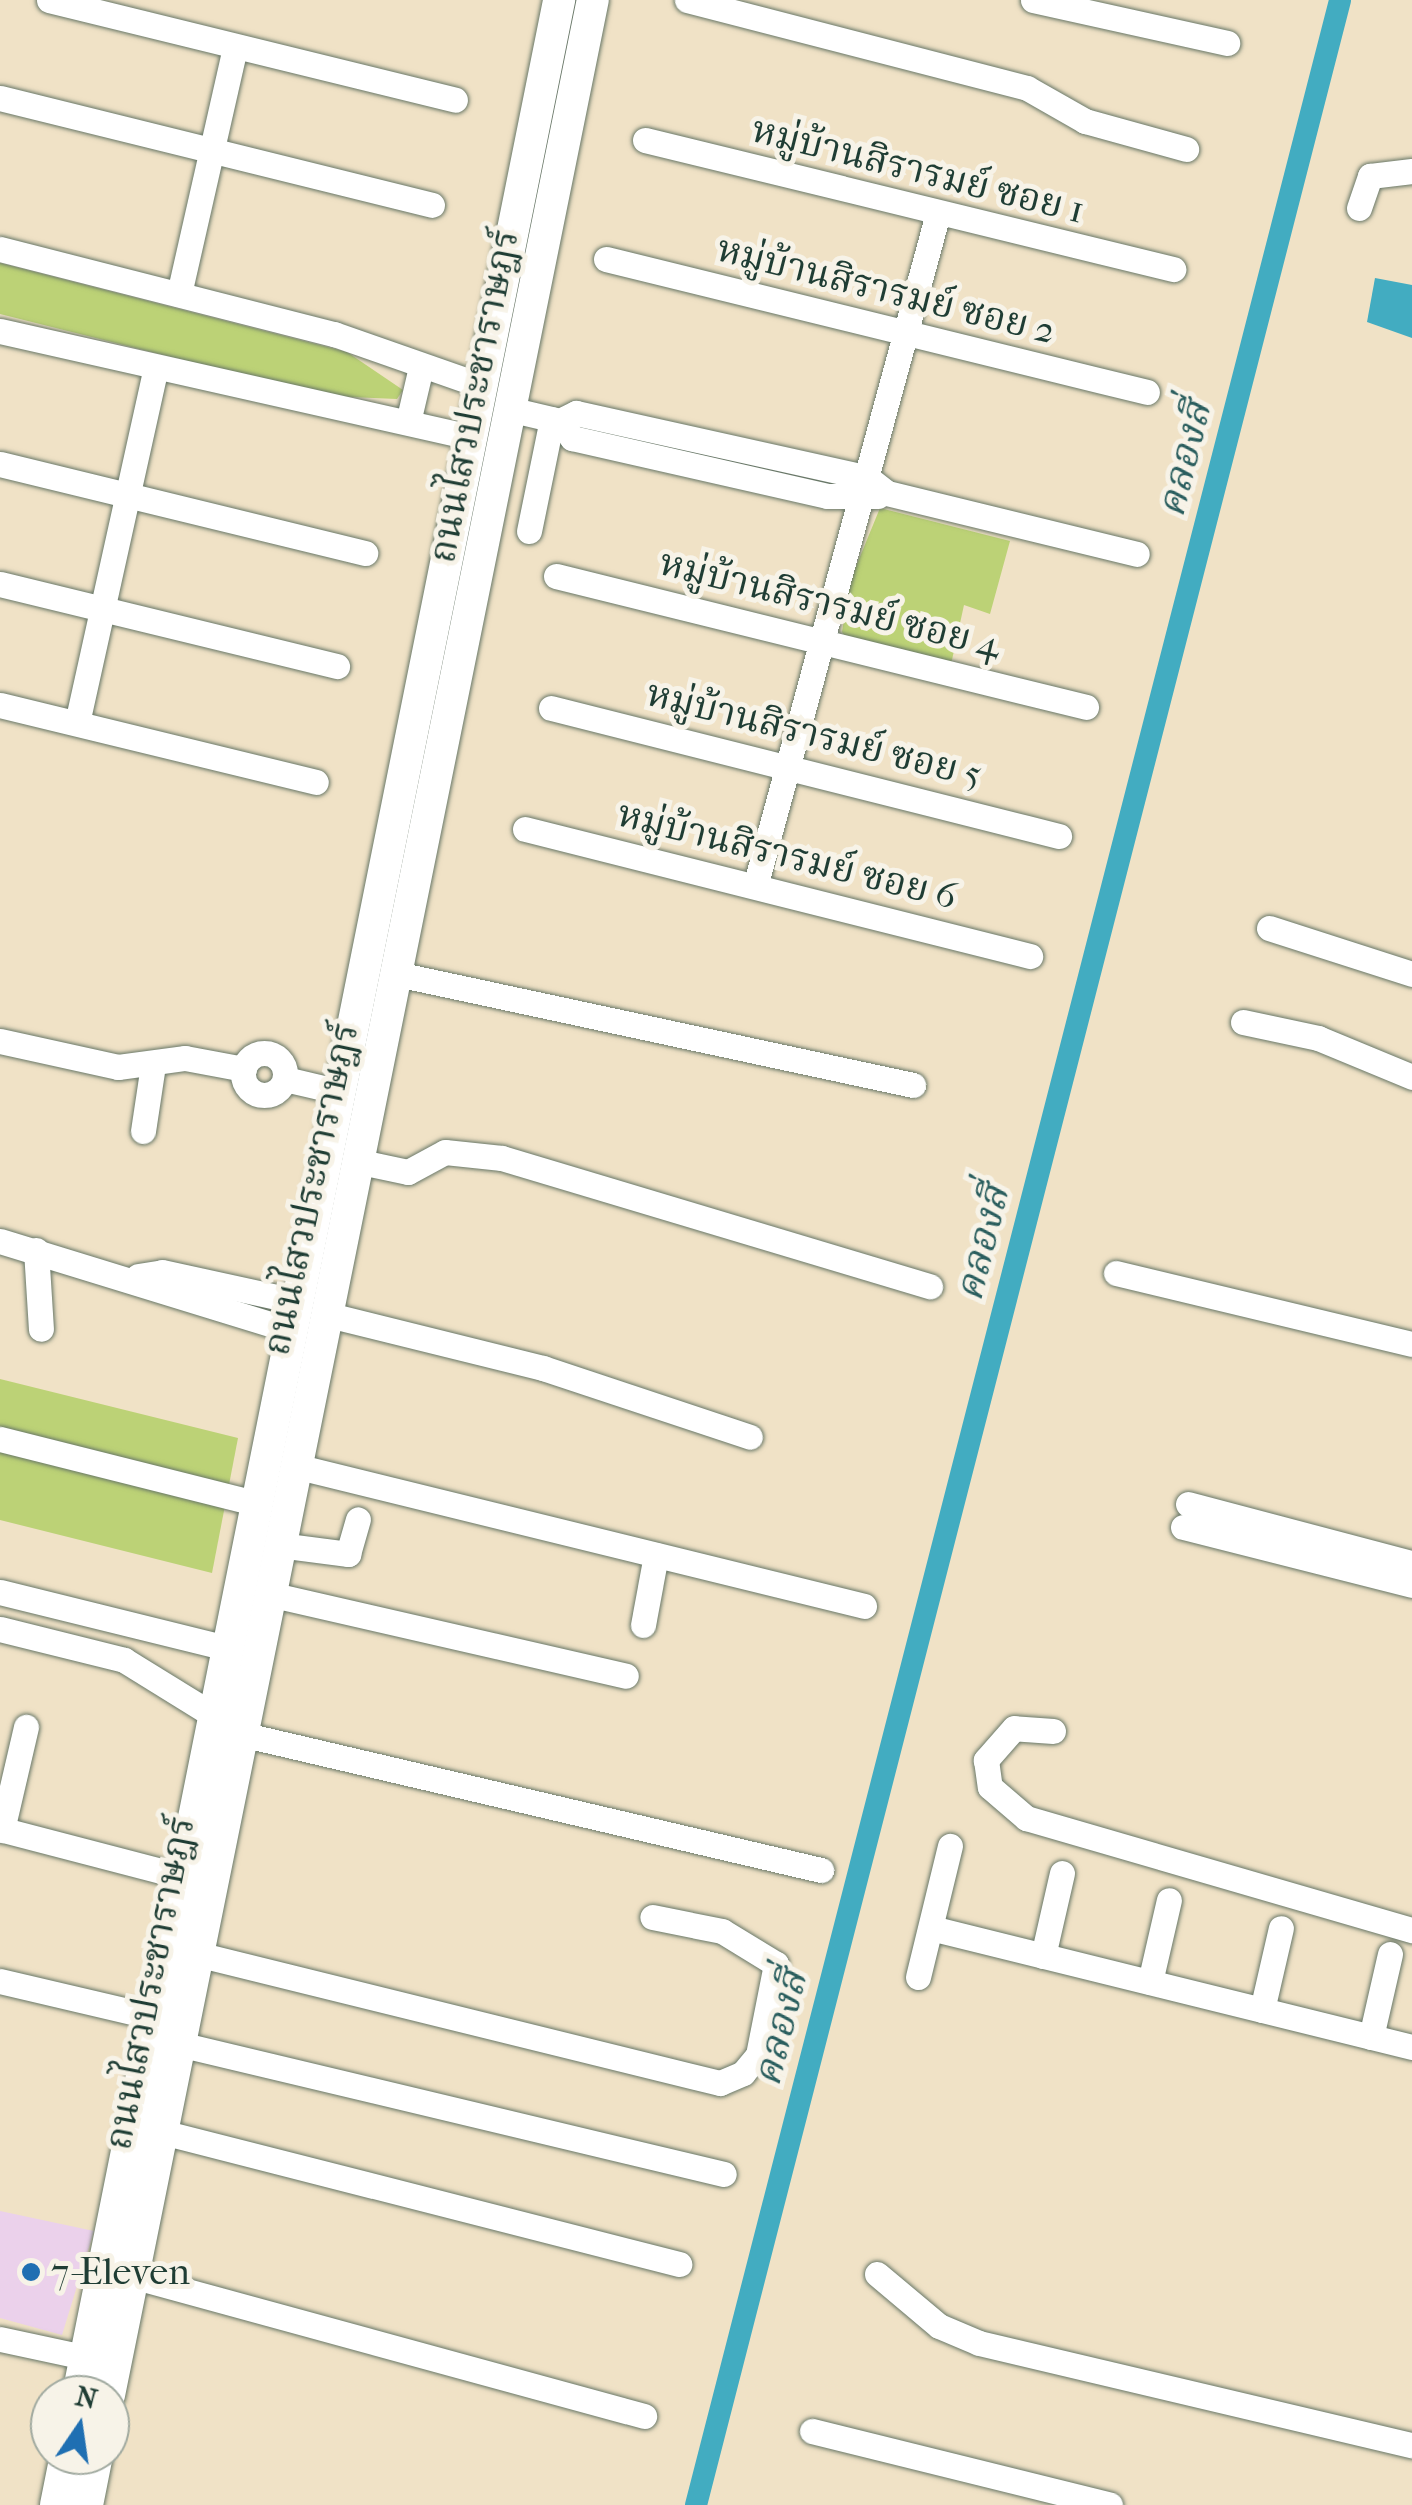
<!DOCTYPE html>
<meta charset="utf-8">
<style>
body{margin:0}
#map{position:relative;width:1412px;height:2505px;overflow:hidden;background:#f0e2c6;font-family:"IM FELL French Canon","Noto Serif Thai",serif}
div>[style]{position:absolute}
.built>*{inset:0;background:#ebd1eb}
.green>*{inset:0;background:#bcd276}
.water>*{inset:0;background:#42acc1}
.canal>*{height:22px;margin:-11px;padding:0 11px;transform-origin:11px;border-radius:11px;background:#42acc1}
.roads{filter:drop-shadow(0 0 2px #687767) drop-shadow(0 0 2px #687767)}
.minor>*{height:25px;margin:-12.5px;padding:0 12.5px;transform-origin:12.5px;border-radius:12.5px;background:#fff}
.minor>.ring{margin:-12.5px;padding:0;box-sizing:content-box;background:none;border:25px solid #fff;border-radius:50%}
.major>*{height:32px;margin:-16px;padding:0 16px;transform-origin:16px;border-radius:16px;background:#fff}
.dots>*{width:28px;height:28px;translate:-50% -50%;box-sizing:border-box;border:5px solid #f7f3e8;border-radius:50%}
span{translate:-50% -50%;white-space:nowrap;text-align:center;line-height:1.15;-webkit-text-stroke:10px #f7f3e8;paint-order:stroke}
.street-label{font-size:38px;color:#1f3d34}
.poi-label{font-size:38px;color:#1f3d34}
.left{translate:0 -50%;text-align:left}
.water-label{font-size:40px;color:#2a5e5e;font-style:italic}
.north{position:absolute;left:30px;top:2375px;width:100px;height:100px;box-sizing:border-box;background:#f7f3e8;border:2px solid #a1aaa0;border-radius:50%;rotate:13deg;font-size:28px;font-weight:700;line-height:40px;text-align:center;color:#1f3d34}
.north::after{content:'';display:block;margin:auto;width:35px;height:45px;background:#1f6fb2;clip-path:polygon(50% 0,100% 100%,50% 72%,0 100%)}
</style>
<div id="map">
<div class="built">
<div style="clip-path:polygon(0 2211px,94px 2231px,62px 2335px,0 2318px)"></div>
</div>
<div class="green">
<div style="clip-path:polygon(0 263px,347px 352px,403px 390px,397px 399px,327px 396px,0 314px)"></div>
<div style="clip-path:polygon(880px 508px,1010px 541px,990px 614px,964px 605px,950px 669px,852px 647px,842px 632px,850px 581px)"></div>
<div style="clip-path:polygon(0 1379px,238px 1438px,212px 1573px,0 1520px)"></div>
</div>
<div class="water">
<div style="clip-path:polygon(1375px 278px,1412px 285px,1412px 338px,1367px 322px)"></div>
</div>
<div class="canal">
<div style="left:696px;top:2505px;width:2586px;rotate:-75.58deg"></div>
</div>
<div class="roads">
<div class="minor">
<div style="left:49px;top:0;width:418px;rotate:13.8deg"></div>
<div style="left:687px;top:0;width:351px;rotate:14.5deg"></div>
<div style="left:1027px;top:88px;width:67px;rotate:29.6deg"></div>
<div style="left:1085px;top:121px;width:105px;rotate:15.5deg"></div>
<div style="left:1033px;top:0;width:199px;rotate:12.5deg"></div>
<div style="left:0;top:98px;width:445px;rotate:13.9deg"></div>
<div style="left:645px;top:140px;width:544px;rotate:13.73deg"></div>
<div style="left:1359px;top:208px;width:34px;rotate:-71deg"></div>
<div style="left:1370px;top:176px;width:42px;rotate:-6.8deg"></div>
<div style="left:0;top:249px;width:345px;rotate:14.3deg"></div>
<div style="left:334px;top:334px;width:155px;rotate:19.3deg"></div>
<div style="left:606px;top:259px;width:557px;rotate:13.81deg"></div>
<div style="left:179px;top:294px;width:253px;rotate:-77.2deg"></div>
<div style="left:0;top:331px;width:481px;rotate:12.7deg"></div>
<div style="left:513px;top:410px;width:48px;rotate:13.2deg"></div>
<div style="left:560px;top:421px;width:18px;rotate:-27deg"></div>
<div style="left:576px;top:413px;width:299px;rotate:12.5deg"></div>
<div style="left:868px;top:478px;width:24px;rotate:38deg"></div>
<div style="left:887px;top:493px;width:257px;rotate:13.7deg"></div>
<div style="left:409px;top:418px;width:52px;rotate:-76.8deg"></div>
<div style="left:560px;top:421px;width:21px;rotate:55deg"></div>
<div style="left:572px;top:438px;width:262px;rotate:12.8deg"></div>
<div style="left:827px;top:496px;width:51px"></div>
<div style="left:0;top:464px;width:376px;rotate:13.7deg"></div>
<div style="left:529px;top:531px;width:114px;rotate:-78.4deg"></div>
<div style="left:556px;top:576px;width:546px;rotate:13.88deg"></div>
<div style="left:0;top:584px;width:347px;rotate:13.7deg"></div>
<div style="left:0;top:705px;width:325px;rotate:13.7deg"></div>
<div style="left:551px;top:708px;width:524px;rotate:14.14deg"></div>
<div style="left:77px;top:723px;width:362px;rotate:-77.5deg"></div>
<div style="left:525px;top:829px;width:521px;rotate:14.12deg"></div>
<div style="left:756px;top:883px;width:690px;rotate:-74.8deg"></div>
<div style="left:1269px;top:928px;width:150px;rotate:17.8deg"></div>
<div style="left:397px;top:974px;width:528px;rotate:12.14deg"></div>
<div style="left:1243px;top:1022px;width:77px;rotate:12deg"></div>
<div style="left:1318px;top:1038px;width:102px;rotate:22.5deg"></div>
<div style="left:0;top:1041px;width:121px;rotate:12.4deg"></div>
<div style="left:118px;top:1067px;width:68px;rotate:-7.7deg"></div>
<div style="left:185px;top:1058px;width:60px;rotate:10.6deg"></div>
<div class="ring" style="left:243px;top:1053px;width:17px;height:17px"></div>
<div style="left:285px;top:1079px;width:52px;rotate:13.2deg"></div>
<div style="left:143px;top:1131px;width:67px;rotate:-81.4deg"></div>
<div style="left:356px;top:1161px;width:53px;rotate:11.9deg"></div>
<div style="left:408px;top:1172px;width:42px;rotate:-28.4deg"></div>
<div style="left:445px;top:1152px;width:57px;rotate:6deg"></div>
<div style="left:502px;top:1158px;width:447px;rotate:16.7deg"></div>
<div style="left:0;top:1241px;width:302px;rotate:17.1deg"></div>
<div style="left:36px;top:1250px;width:79px;rotate:86.4deg"></div>
<div style="left:1116px;top:1273px;width:304px;rotate:13.5deg"></div>
<div style="left:138px;top:1276px;width:24px;rotate:-9deg"></div>
<div style="left:162px;top:1272px;width:136px;rotate:12.3deg"></div>
<div style="left:325px;top:1314px;width:225px;rotate:13.9deg"></div>
<div style="left:543px;top:1368px;width:218px;rotate:18.4deg"></div>
<div style="left:0;top:1439px;width:263px;rotate:14.1deg"></div>
<div style="left:295px;top:1466px;width:586px;rotate:13.82deg"></div>
<div style="left:1188px;top:1504px;width:232px;rotate:14.8deg"></div>
<div style="left:1183px;top:1527px;width:236px;rotate:14.2deg"></div>
<div style="left:279px;top:1545px;width:70px;rotate:7.4deg"></div>
<div style="left:348px;top:1554px;width:36px;rotate:-74deg"></div>
<div style="left:0;top:1592px;width:233px;rotate:13.9deg"></div>
<div style="left:269px;top:1594px;width:366px;rotate:12.9deg"></div>
<div style="left:643px;top:1625px;width:71px;rotate:-79.5deg"></div>
<div style="left:0;top:1629px;width:128px;rotate:14deg"></div>
<div style="left:124px;top:1660px;width:105px;rotate:31.7deg"></div>
<div style="left:1053px;top:1731px;width:39px;rotate:-176deg"></div>
<div style="left:1014px;top:1728px;width:43px;rotate:131.2deg"></div>
<div style="left:986px;top:1760px;width:27px;rotate:82deg"></div>
<div style="left:990px;top:1787px;width:48px;rotate:40.7deg"></div>
<div style="left:1026px;top:1818px;width:402px;rotate:16.2deg"></div>
<div style="left:241px;top:1734px;width:596px;rotate:13.2deg"></div>
<div style="left:0;top:1829px;width:187px;rotate:14.6deg"></div>
<div style="left:2px;top:1830px;width:106px;rotate:-76.9deg"></div>
<div style="left:931px;top:1928px;width:496px;rotate:13.9deg"></div>
<div style="left:197px;top:1954px;width:539px;rotate:13.86deg"></div>
<div style="left:720px;top:2083px;width:25px;rotate:-23deg"></div>
<div style="left:743px;top:2073px;width:23px;rotate:-50deg"></div>
<div style="left:758px;top:2055px;width:93px;rotate:-78.8deg"></div>
<div style="left:776px;top:1964px;width:63px;rotate:-148.6deg"></div>
<div style="left:722px;top:1931px;width:71px;rotate:-168.7deg"></div>
<div style="left:1043px;top:1956px;width:85px;rotate:-77.1deg"></div>
<div style="left:918px;top:1977px;width:135px;rotate:-76.3deg"></div>
<div style="left:0;top:1981px;width:157px;rotate:13.2deg"></div>
<div style="left:1150px;top:1982px;width:84px;rotate:-77deg"></div>
<div style="left:1262px;top:2010px;width:84px;rotate:-77deg"></div>
<div style="left:1371px;top:2037px;width:85px;rotate:-77.1deg"></div>
<div style="left:179px;top:2044px;width:560px;rotate:13.42deg"></div>
<div style="left:162px;top:2132px;width:534px;rotate:14.32deg"></div>
<div style="left:877px;top:2274px;width:81px;rotate:40deg"></div>
<div style="left:939px;top:2326px;width:43px;rotate:23deg"></div>
<div style="left:979px;top:2343px;width:445px;rotate:13.3deg"></div>
<div style="left:132px;top:2276px;width:531px;rotate:15.29deg"></div>
<div style="left:0;top:2339px;width:105px;rotate:12.1deg"></div>
<div style="left:812px;top:2431px;width:307px;rotate:13.9deg"></div>
</div>
<div class="major">
<div style="left:78px;top:2395px;width:2443px;rotate:-78.64deg"></div>
<div style="left:109px;top:2395px;width:2443px;rotate:-78.58deg"></div>
<div style="left:56px;top:2505px;width:51px;rotate:-78.7deg"></div>
<div style="left:87px;top:2505px;width:51px;rotate:-78.7deg"></div>
</div>
</div>
<div class="dots">
<div style="left:31px;top:2272px;background:#1f6fb2"></div>
</div>
<div class="street-label">
<span style="left:918px;top:170px;rotate:14deg">หมู่บ้านสิรารมย์ ซอย 1</span>
<span style="left:886px;top:290px;rotate:14deg">หมู่บ้านสิรารมย์ ซอย 2</span>
<span style="left:474px;top:396px;rotate:-79deg">ถนนไสวประชาราษฎร์</span>
<span style="left:830px;top:604px;rotate:14deg">หมู่บ้านสิรารมย์ ซอย 4</span>
<span style="left:814px;top:734px;rotate:14deg">หมู่บ้านสิรารมย์ ซอย 5</span>
<span style="left:787px;top:855px;rotate:14deg">หมู่บ้านสิรารมย์ ซอย 6</span>
<span style="left:311px;top:1189px;rotate:-78deg">ถนนไสวประชาราษฎร์</span>
<span style="left:150px;top:1983px;rotate:-79deg">ถนนไสวประชาราษฎร์</span>
</div>
<div class="poi-label">
<span class="left" style="left:51px;top:2272px">7-Eleven</span>
</div>
<div class="water-label">
<span style="left:1184px;top:459px;rotate:-76deg">คลองสี่</span>
<span style="left:982px;top:1243px;rotate:-76deg">คลองสี่</span>
<span style="left:780px;top:2028px;rotate:-76deg">คลองสี่</span>
</div>
<div class="north">N</div>
</div>
